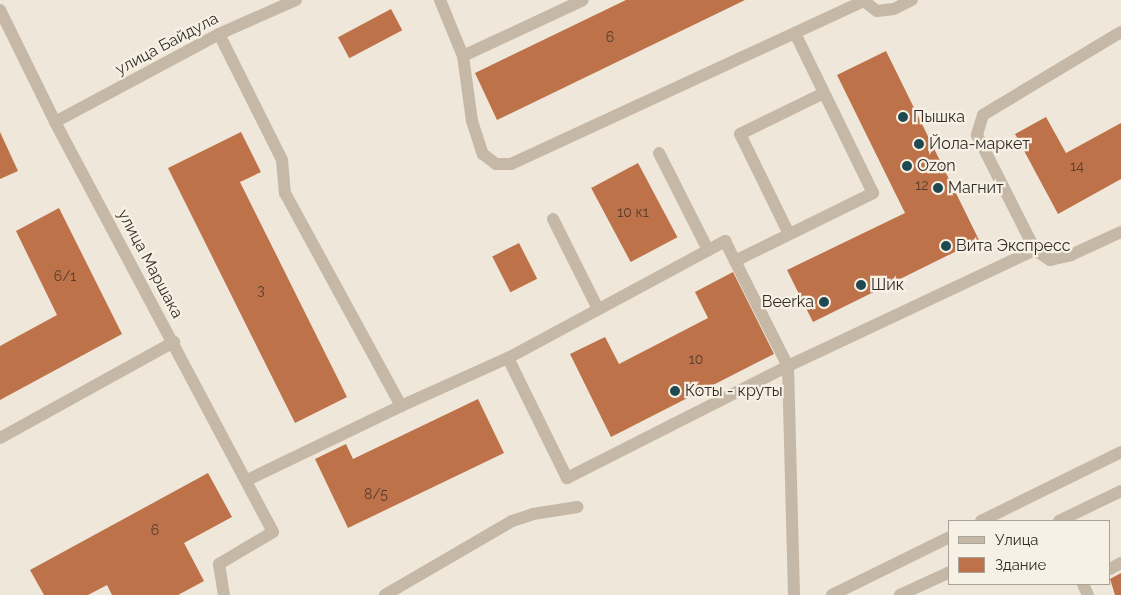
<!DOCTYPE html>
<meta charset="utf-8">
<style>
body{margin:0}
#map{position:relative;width:1121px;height:595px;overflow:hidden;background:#efe7d9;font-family:Raleway,sans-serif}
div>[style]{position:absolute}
.building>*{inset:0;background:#be7249;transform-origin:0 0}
.minor>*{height:12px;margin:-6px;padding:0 6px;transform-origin:6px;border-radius:6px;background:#c6b8a6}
.dots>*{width:14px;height:14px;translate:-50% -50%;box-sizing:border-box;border:2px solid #f7f1e5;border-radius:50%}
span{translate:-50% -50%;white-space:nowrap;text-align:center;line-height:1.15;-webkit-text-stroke:4.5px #f7f1e5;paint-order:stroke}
.number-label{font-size:14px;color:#563e2f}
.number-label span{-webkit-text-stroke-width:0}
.street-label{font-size:16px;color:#332c26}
.poi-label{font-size:16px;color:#332c26}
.left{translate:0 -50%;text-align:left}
.right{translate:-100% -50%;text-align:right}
.legend{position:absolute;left:948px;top:520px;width:162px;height:65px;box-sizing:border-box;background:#f7f1e5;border:1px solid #a9a299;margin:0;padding:6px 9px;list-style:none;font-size:15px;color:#332c26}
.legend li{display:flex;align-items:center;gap:10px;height:25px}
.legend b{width:25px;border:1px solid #a9a299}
</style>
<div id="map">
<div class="building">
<div style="clip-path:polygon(626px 0,745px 0,497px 120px,475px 73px)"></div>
<div style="left:391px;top:9px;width:24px;height:60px;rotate:62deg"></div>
<div style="clip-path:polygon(886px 51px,979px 240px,813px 322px,787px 270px,905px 213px,837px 75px)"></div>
<div style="clip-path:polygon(1046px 117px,1066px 153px,1121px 123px,1121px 179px,1058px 214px,1015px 134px)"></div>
<div style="clip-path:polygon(0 132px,18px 171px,0 179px)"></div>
<div style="clip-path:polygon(241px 132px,261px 172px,240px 182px,347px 397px,295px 423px,168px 168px)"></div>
<div style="left:638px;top:163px;width:84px;height:53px;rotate:62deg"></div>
<div style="clip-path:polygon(59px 208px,122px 334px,0 400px,0 346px,57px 315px,16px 231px)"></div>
<div style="left:519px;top:243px;width:40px;height:30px;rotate:63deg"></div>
<div style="clip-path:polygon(733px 272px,774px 354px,611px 437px,570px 354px,605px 337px,619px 364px,708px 318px,695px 292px)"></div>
<div style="clip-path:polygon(478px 399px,504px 453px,348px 528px,315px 459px,346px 444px,353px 459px)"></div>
<div style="clip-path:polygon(208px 473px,232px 517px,184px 543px,204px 581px,178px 595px,112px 595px,107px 585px,88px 595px,44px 595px,30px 570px)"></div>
<div style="clip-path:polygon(1121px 573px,1121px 595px,1115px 595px,1110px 579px)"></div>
</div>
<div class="minor">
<div style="left:440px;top:0;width:61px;rotate:67.7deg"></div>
<div style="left:463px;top:56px;width:66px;rotate:82.1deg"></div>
<div style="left:472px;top:121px;width:35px;rotate:72deg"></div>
<div style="left:483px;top:154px;width:16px;rotate:38deg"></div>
<div style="left:496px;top:164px;width:15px"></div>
<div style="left:511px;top:164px;width:389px;rotate:-24.8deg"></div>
<div style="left:864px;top:1px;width:16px;rotate:38deg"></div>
<div style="left:877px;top:11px;width:17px;rotate:-7deg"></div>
<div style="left:894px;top:9px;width:20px;rotate:-27deg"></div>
<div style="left:0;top:10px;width:125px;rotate:63.8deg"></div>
<div style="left:55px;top:122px;width:464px;rotate:62deg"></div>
<div style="left:273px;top:532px;width:63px;rotate:149.3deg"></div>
<div style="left:219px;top:564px;width:31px;rotate:81deg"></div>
<div style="left:1121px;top:32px;width:161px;rotate:149deg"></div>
<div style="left:983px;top:115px;width:21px;rotate:107deg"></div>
<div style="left:977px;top:135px;width:129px;rotate:63.2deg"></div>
<div style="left:1035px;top:250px;width:18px;rotate:34deg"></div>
<div style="left:1050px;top:260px;width:22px;rotate:-13deg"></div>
<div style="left:1071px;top:255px;width:55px;rotate:-24.7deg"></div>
<div style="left:219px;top:34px;width:141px;rotate:63.4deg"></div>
<div style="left:282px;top:160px;width:33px;rotate:85deg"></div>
<div style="left:285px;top:193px;width:243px;rotate:61.4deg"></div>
<div style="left:401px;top:406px;width:171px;rotate:154.3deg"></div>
<div style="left:463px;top:56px;width:132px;rotate:-25deg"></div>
<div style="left:55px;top:122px;width:186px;rotate:-28.2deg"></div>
<div style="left:219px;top:34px;width:84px;rotate:-23.8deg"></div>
<div style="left:659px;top:153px;width:109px;rotate:63.2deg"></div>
<div style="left:553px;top:219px;width:101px;rotate:63.4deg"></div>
<div style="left:789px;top:234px;width:111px;rotate:-116.1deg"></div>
<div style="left:740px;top:134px;width:93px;rotate:-26deg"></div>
<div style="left:735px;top:261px;width:154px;rotate:-26.2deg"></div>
<div style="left:873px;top:193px;width:178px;rotate:-116deg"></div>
<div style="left:401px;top:406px;width:117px;rotate:-24.2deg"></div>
<div style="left:508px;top:358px;width:247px;rotate:-28.3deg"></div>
<div style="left:725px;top:241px;width:140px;rotate:63.3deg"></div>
<div style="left:788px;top:366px;width:248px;rotate:153.1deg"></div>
<div style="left:567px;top:478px;width:134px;rotate:-116.2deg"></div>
<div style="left:0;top:438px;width:199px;rotate:-28.9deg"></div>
<div style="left:981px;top:521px;width:156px;rotate:-26.2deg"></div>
<div style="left:1059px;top:521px;width:69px;rotate:-25.8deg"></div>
<div style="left:1110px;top:569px;width:13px;rotate:-29deg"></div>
<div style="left:1083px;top:584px;width:12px;rotate:66deg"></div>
<div style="left:385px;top:595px;width:147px;rotate:-30.2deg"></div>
<div style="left:512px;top:521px;width:22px;rotate:-18deg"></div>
<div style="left:533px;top:514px;width:45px;rotate:-9deg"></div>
<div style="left:794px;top:595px;width:229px;rotate:-91.5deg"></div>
<div style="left:788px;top:366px;width:273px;rotate:-25.2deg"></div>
<div style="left:832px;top:595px;width:131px;rotate:-26.2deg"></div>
<div style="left:900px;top:595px;width:55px;rotate:-24.7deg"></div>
</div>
<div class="dots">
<div style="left:903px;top:117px;background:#1f4951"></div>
<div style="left:919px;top:144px;background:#1f4951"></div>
<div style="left:907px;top:166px;background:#1f4951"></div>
<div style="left:938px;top:188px;background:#1f4951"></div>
<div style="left:946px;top:246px;background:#1f4951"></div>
<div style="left:861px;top:285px;background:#1f4951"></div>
<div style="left:824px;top:302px;background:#1f4951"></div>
<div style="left:675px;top:391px;background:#1f4951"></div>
</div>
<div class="number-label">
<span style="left:610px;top:37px">6</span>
<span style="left:1077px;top:166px">14</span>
<span style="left:922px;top:185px">12</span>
<span style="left:633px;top:212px">10 к1</span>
<span style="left:65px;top:276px">6/1</span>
<span style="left:261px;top:290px">3</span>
<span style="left:696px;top:359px">10</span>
<span style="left:376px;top:494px">8/5</span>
<span style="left:155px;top:530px">6</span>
</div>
<div class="street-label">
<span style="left:167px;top:44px;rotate:-28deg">улица Байдула</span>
<span style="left:150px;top:264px;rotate:62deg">улица Маршака</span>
</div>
<div class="poi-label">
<span class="left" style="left:913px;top:117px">Пышка</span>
<span class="left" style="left:929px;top:144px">Йола-маркет</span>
<span class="left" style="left:917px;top:166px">Ozon</span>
<span class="left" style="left:948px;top:188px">Магнит</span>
<span class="left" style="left:956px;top:246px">Вита Экспресс</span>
<span class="left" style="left:871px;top:285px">Шик</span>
<span class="right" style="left:814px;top:302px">Beerka</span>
<span class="left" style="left:685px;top:391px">Коты - круты</span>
</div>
<ul class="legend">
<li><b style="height:6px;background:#c6b8a6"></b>Улица</li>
<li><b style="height:14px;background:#be7249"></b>Здание</li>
</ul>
</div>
